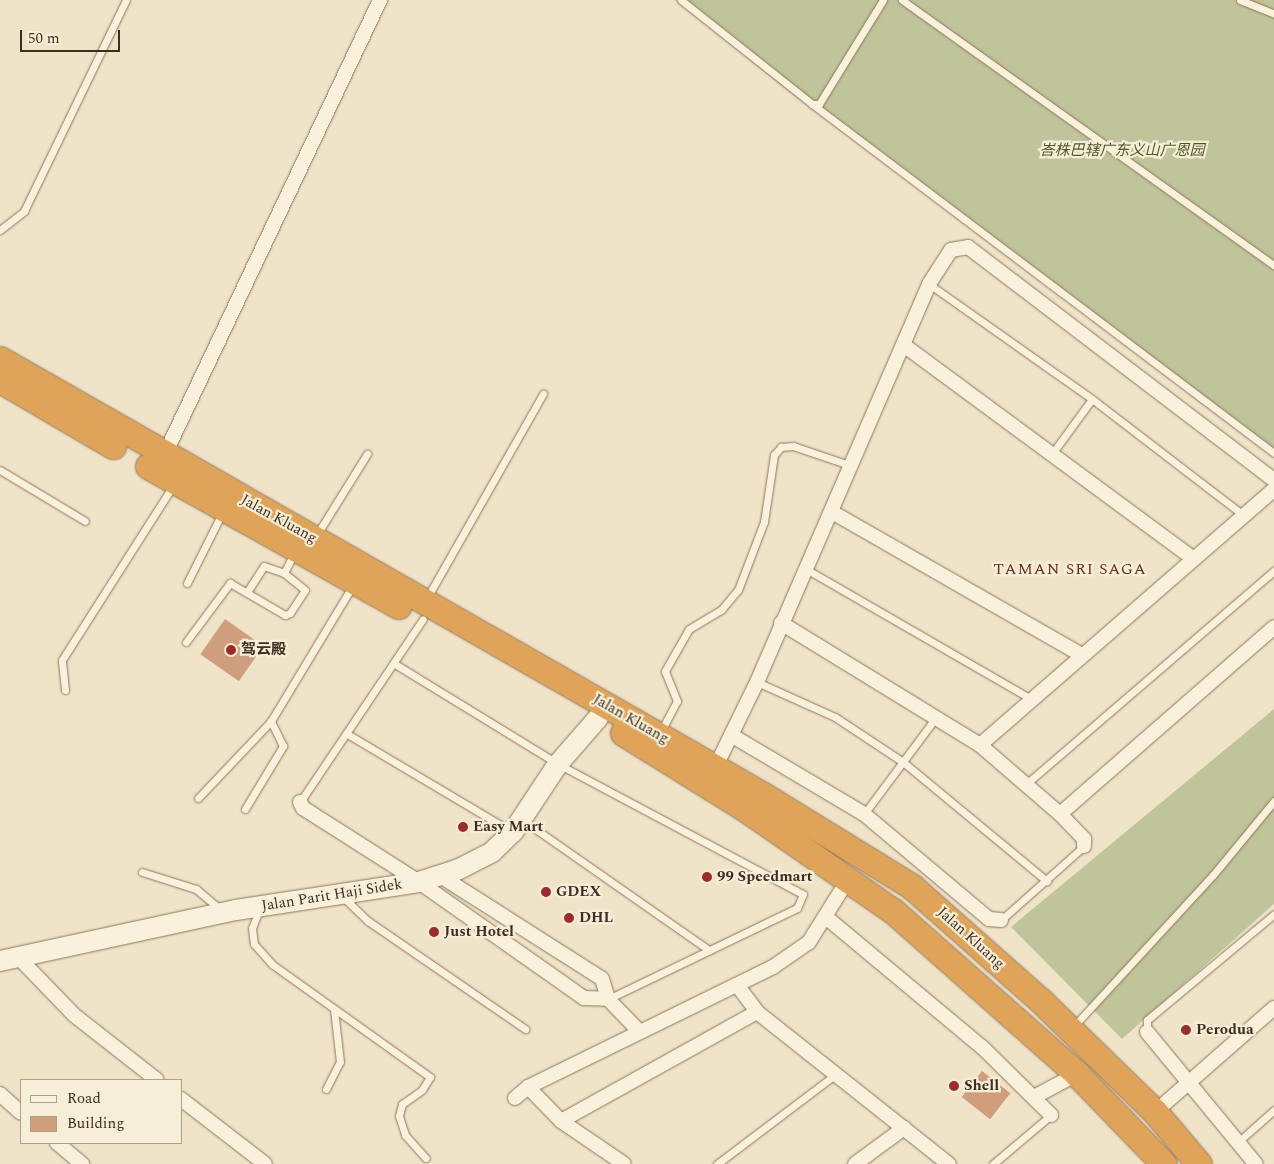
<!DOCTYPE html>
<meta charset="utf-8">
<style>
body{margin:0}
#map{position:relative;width:1274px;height:1164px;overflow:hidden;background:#f0e4c8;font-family:Spectral,"Noto Sans SC",serif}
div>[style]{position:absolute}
.cemetery>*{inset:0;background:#bfc49a}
.building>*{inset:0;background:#cf9f7d;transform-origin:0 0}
.roads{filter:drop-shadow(0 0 1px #8d765c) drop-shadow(0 0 1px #8d765c)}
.lane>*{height:7px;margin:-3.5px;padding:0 3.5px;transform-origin:3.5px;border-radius:3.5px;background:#faf1dc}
.street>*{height:14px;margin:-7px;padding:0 7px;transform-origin:7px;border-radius:7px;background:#faf1dc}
.secondary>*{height:20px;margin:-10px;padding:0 10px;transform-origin:10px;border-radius:10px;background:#faf1dc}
.highway>*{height:25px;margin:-12.5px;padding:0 12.5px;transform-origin:12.5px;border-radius:12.5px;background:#e0a458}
.dots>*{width:14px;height:14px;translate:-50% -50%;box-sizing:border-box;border:2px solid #f7eed8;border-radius:50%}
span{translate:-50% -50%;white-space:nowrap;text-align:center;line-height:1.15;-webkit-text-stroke:4.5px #f7eed8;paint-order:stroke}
.park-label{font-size:15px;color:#4d5a26;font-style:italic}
.street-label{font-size:15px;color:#3d2e20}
.poi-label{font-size:15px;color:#3d2e20;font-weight:700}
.left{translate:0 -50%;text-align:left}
.neighbourhood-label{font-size:16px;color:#6b2e1e;letter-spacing:1px}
.legend{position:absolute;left:20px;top:1079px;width:162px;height:65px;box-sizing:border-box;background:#f7eed8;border:1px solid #ada18e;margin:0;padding:6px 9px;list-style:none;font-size:15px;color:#3d2e20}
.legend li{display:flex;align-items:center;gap:10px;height:25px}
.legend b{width:25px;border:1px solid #ada18e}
.scale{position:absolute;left:20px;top:30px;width:100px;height:22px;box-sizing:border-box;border:2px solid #3d2e20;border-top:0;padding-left:6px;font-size:15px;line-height:18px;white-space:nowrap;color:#3d2e20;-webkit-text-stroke:4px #f7eed8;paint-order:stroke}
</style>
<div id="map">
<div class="cemetery">
<div style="clip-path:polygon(675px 0,1274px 0,1274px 454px,791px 93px)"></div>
<div style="clip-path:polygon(1274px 709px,1274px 904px,1122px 1039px,1011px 927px)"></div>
</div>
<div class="building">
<div style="left:225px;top:619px;width:47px;height:43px;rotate:35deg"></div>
<div style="left:982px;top:1071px;width:36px;height:33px;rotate:38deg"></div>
</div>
<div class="roads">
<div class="lane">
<div style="left:681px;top:0;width:167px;rotate:38.4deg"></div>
<div style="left:812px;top:104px;width:7px"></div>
<div style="left:819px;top:104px;width:122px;rotate:-58.4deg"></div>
<div style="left:902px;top:0;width:457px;rotate:35.5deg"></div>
<div style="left:1240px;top:0;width:37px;rotate:22deg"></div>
<div style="left:812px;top:104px;width:579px;rotate:37.07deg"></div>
<div style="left:0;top:230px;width:31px;rotate:-38deg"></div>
<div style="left:24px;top:211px;width:234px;rotate:-64.2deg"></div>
<div style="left:929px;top:284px;width:199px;rotate:35.2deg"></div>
<div style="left:1092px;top:399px;width:189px;rotate:37.5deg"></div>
<div style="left:1054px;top:451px;width:64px;rotate:-53.8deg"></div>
<div style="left:0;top:470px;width:99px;rotate:31deg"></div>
<div style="left:316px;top:536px;width:97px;rotate:-58.1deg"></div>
<div style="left:806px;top:569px;width:260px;rotate:30deg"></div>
<div style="left:187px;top:583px;width:80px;rotate:-63.4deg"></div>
<div style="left:247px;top:592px;width:31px;rotate:-57deg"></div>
<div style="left:264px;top:566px;width:21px;rotate:19deg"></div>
<div style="left:427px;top:598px;width:235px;rotate:-60.4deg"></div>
<div style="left:186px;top:642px;width:74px;rotate:-53.3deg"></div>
<div style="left:230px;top:583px;width:64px;rotate:30.2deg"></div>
<div style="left:285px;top:615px;width:5px;rotate:-22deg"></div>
<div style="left:290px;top:613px;width:27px;rotate:-57deg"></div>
<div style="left:305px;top:590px;width:27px;rotate:-141deg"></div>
<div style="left:284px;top:573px;width:22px;rotate:-63deg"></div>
<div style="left:395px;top:664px;width:191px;rotate:31.5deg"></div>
<div style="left:558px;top:764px;width:277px;rotate:28deg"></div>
<div style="left:803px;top:894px;width:15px;rotate:113deg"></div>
<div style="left:797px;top:908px;width:210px;rotate:154.3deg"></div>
<div style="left:757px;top:682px;width:85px;rotate:24.2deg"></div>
<div style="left:835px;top:717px;width:82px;rotate:33.5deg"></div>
<div style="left:903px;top:762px;width:187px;rotate:39.6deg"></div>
<div style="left:65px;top:690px;width:30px;rotate:-96deg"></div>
<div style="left:62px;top:660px;width:209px;rotate:-57.5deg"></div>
<div style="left:660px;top:733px;width:36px;rotate:-62deg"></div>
<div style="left:677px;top:701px;width:32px;rotate:-112deg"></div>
<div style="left:665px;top:671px;width:48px;rotate:-60.3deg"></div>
<div style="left:689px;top:629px;width:37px;rotate:-31deg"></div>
<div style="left:721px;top:610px;width:26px;rotate:-50deg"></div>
<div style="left:738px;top:590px;width:73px;rotate:-69.1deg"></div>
<div style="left:764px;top:522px;width:68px;rotate:-81.5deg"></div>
<div style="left:774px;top:455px;width:11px;rotate:-49deg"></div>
<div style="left:781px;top:447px;width:12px;rotate:-5deg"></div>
<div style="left:793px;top:446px;width:62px;rotate:18.7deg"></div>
<div style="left:349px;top:735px;width:188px;rotate:30.7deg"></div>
<div style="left:1026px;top:784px;width:327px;rotate:-40.7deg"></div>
<div style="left:198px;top:798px;width:106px;rotate:-46.5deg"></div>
<div style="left:271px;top:721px;width:159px;rotate:-58.9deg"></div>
<div style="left:300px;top:802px;width:220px;rotate:-56.1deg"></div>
<div style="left:245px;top:809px;width:74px;rotate:-58.9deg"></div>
<div style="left:283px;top:746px;width:28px;rotate:-116deg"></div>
<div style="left:864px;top:814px;width:122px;rotate:-53.3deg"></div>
<div style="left:524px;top:821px;width:226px;rotate:34.9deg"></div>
<div style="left:142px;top:872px;width:57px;rotate:17.5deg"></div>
<div style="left:196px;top:889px;width:33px;rotate:40deg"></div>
<div style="left:343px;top:897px;width:35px;rotate:44deg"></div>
<div style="left:368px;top:921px;width:191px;rotate:34.5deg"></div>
<div style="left:259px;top:910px;width:19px;rotate:111deg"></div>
<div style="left:252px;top:928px;width:16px;rotate:83deg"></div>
<div style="left:254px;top:944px;width:28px;rotate:48deg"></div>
<div style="left:273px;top:965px;width:193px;rotate:35.5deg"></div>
<div style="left:430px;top:1077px;width:15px;rotate:122deg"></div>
<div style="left:422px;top:1090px;width:24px;rotate:145deg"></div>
<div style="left:402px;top:1104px;width:12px;rotate:104deg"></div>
<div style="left:399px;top:1116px;width:20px;rotate:72deg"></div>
<div style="left:405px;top:1135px;width:31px;rotate:48deg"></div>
<div style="left:1001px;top:920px;width:111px;rotate:-41.7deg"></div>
<div style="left:1074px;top:1026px;width:205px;rotate:-47.4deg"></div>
<div style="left:1213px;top:875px;width:96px;rotate:-50.5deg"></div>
<div style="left:1147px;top:1032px;width:12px;rotate:-90deg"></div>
<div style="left:1147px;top:1020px;width:165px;rotate:-39.8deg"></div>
<div style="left:326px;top:1089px;width:30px;rotate:-63deg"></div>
<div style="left:340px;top:1062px;width:53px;rotate:-96.5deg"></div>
<div style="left:1238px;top:1142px;width:48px;rotate:-41.6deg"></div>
<div style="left:717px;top:1164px;width:149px;rotate:-37.1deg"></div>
<div style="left:993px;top:1164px;width:76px;rotate:-40.2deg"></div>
</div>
<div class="street">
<div style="left:905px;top:346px;width:355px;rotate:36.4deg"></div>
<div style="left:164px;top:456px;width:505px;rotate:-64.65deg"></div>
<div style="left:832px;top:512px;width:288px;rotate:29.8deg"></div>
<div style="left:781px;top:623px;width:233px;rotate:31.5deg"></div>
<div style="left:980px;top:745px;width:106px;rotate:40.8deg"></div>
<div style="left:1060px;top:814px;width:35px;rotate:46deg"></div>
<div style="left:1084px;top:839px;width:7px;rotate:90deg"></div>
<div style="left:731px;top:735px;width:155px;rotate:30.7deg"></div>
<div style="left:864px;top:814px;width:163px;rotate:40deg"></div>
<div style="left:989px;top:919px;width:12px;rotate:5deg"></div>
<div style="left:980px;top:745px;width:390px;rotate:-41deg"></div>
<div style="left:715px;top:768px;width:96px;rotate:-64deg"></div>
<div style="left:757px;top:682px;width:434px;rotate:-66.6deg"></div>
<div style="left:929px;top:284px;width:40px;rotate:-57.1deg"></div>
<div style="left:951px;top:250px;width:17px;rotate:-10deg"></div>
<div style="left:968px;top:247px;width:385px;rotate:37.3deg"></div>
<div style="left:300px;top:802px;width:7px;rotate:63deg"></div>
<div style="left:303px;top:808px;width:138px;rotate:32.5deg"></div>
<div style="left:419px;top:882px;width:202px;rotate:35.1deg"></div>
<div style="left:584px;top:998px;width:24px;rotate:2deg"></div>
<div style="left:1060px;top:814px;width:284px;rotate:-41.1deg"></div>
<div style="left:439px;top:875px;width:193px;rotate:32.5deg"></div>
<div style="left:602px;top:979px;width:21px;rotate:73deg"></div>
<div style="left:608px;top:999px;width:46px;rotate:45.9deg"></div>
<div style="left:827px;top:918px;width:202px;rotate:39.8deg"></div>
<div style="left:982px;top:1047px;width:97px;rotate:44.6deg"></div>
<div style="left:19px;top:958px;width:79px;rotate:46deg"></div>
<div style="left:74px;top:1015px;width:105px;rotate:38.1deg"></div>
<div style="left:737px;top:985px;width:34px;rotate:53deg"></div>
<div style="left:757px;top:1012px;width:245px;rotate:38.4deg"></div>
<div style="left:1147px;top:1032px;width:171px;rotate:50.5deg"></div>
<div style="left:528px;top:1087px;width:47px;rotate:45.9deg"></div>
<div style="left:561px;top:1121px;width:76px;rotate:34.3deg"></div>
<div style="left:0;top:1094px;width:28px;rotate:42deg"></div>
<div style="left:1034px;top:1097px;width:49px;rotate:-28.1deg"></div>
<div style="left:515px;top:1098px;width:17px;rotate:-40deg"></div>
<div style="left:528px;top:1087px;width:273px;rotate:-26.1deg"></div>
<div style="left:773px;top:967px;width:44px;rotate:-34.8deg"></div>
<div style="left:809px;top:942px;width:75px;rotate:-58deg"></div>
<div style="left:181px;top:1099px;width:106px;rotate:37.7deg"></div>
<div style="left:1155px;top:1112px;width:158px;rotate:-41.2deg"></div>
<div style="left:561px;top:1121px;width:224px;rotate:-29.1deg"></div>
<div style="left:57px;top:1143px;width:33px;rotate:40deg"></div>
<div style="left:855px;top:1164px;width:61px;rotate:-36.3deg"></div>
</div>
<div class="secondary">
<div style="left:0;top:961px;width:241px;rotate:-12.2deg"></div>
<div style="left:236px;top:910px;width:185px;rotate:-8.7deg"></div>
<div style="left:419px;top:882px;width:40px;rotate:-18deg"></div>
<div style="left:457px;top:870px;width:39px;rotate:-27deg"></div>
<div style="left:492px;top:852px;width:29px;rotate:-44deg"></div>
<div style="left:513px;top:832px;width:82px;rotate:-56.5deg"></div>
<div style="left:558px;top:764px;width:61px;rotate:-49deg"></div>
</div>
<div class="highway">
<div style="left:0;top:359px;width:879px;rotate:29.74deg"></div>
<div style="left:763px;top:795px;width:174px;rotate:31.6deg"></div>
<div style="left:911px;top:886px;width:172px;rotate:41.5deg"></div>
<div style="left:1040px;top:1000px;width:161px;rotate:44.2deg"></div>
<div style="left:1155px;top:1112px;width:68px;rotate:49.8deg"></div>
<div style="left:0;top:380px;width:131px;rotate:30.3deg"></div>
<div style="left:148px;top:466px;width:287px;rotate:29.2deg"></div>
<div style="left:623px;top:733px;width:146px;rotate:31.8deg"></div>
<div style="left:747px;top:810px;width:178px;rotate:34.7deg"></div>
<div style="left:893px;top:911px;width:246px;rotate:41.5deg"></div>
<div style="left:1077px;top:1074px;width:125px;rotate:46deg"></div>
</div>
</div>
<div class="dots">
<div style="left:231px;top:650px;background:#9e2a2b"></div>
<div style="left:463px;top:827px;background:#9e2a2b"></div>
<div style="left:707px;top:877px;background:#9e2a2b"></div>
<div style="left:546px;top:892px;background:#9e2a2b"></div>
<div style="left:569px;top:918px;background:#9e2a2b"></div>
<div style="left:434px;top:932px;background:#9e2a2b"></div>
<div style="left:1186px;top:1030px;background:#9e2a2b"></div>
<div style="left:954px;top:1086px;background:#9e2a2b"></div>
</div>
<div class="park-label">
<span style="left:1122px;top:151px">峇株巴辖广东义山广恩园</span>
</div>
<div class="street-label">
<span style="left:279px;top:519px;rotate:29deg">Jalan Kluang</span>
<span style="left:631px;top:719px;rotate:30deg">Jalan Kluang</span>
<span style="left:332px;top:895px;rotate:-9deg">Jalan Parit Haji Sidek</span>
<span style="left:971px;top:938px;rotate:42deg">Jalan Kluang</span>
</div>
<div class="poi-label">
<span class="left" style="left:241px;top:650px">驾云殿</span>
<span class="left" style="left:473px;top:827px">Easy Mart</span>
<span class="left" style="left:717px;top:877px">99 Speedmart</span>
<span class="left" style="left:556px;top:892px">GDEX</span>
<span class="left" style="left:579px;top:918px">DHL</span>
<span class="left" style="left:444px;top:932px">Just Hotel</span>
<span class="left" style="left:1196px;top:1030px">Perodua</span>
<span class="left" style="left:964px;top:1086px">Shell</span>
</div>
<div class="neighbourhood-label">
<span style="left:1070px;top:569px">TAMAN SRI SAGA</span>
</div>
<ul class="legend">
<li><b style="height:6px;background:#faf1dc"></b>Road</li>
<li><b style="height:14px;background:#cf9f7d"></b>Building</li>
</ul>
<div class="scale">50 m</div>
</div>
